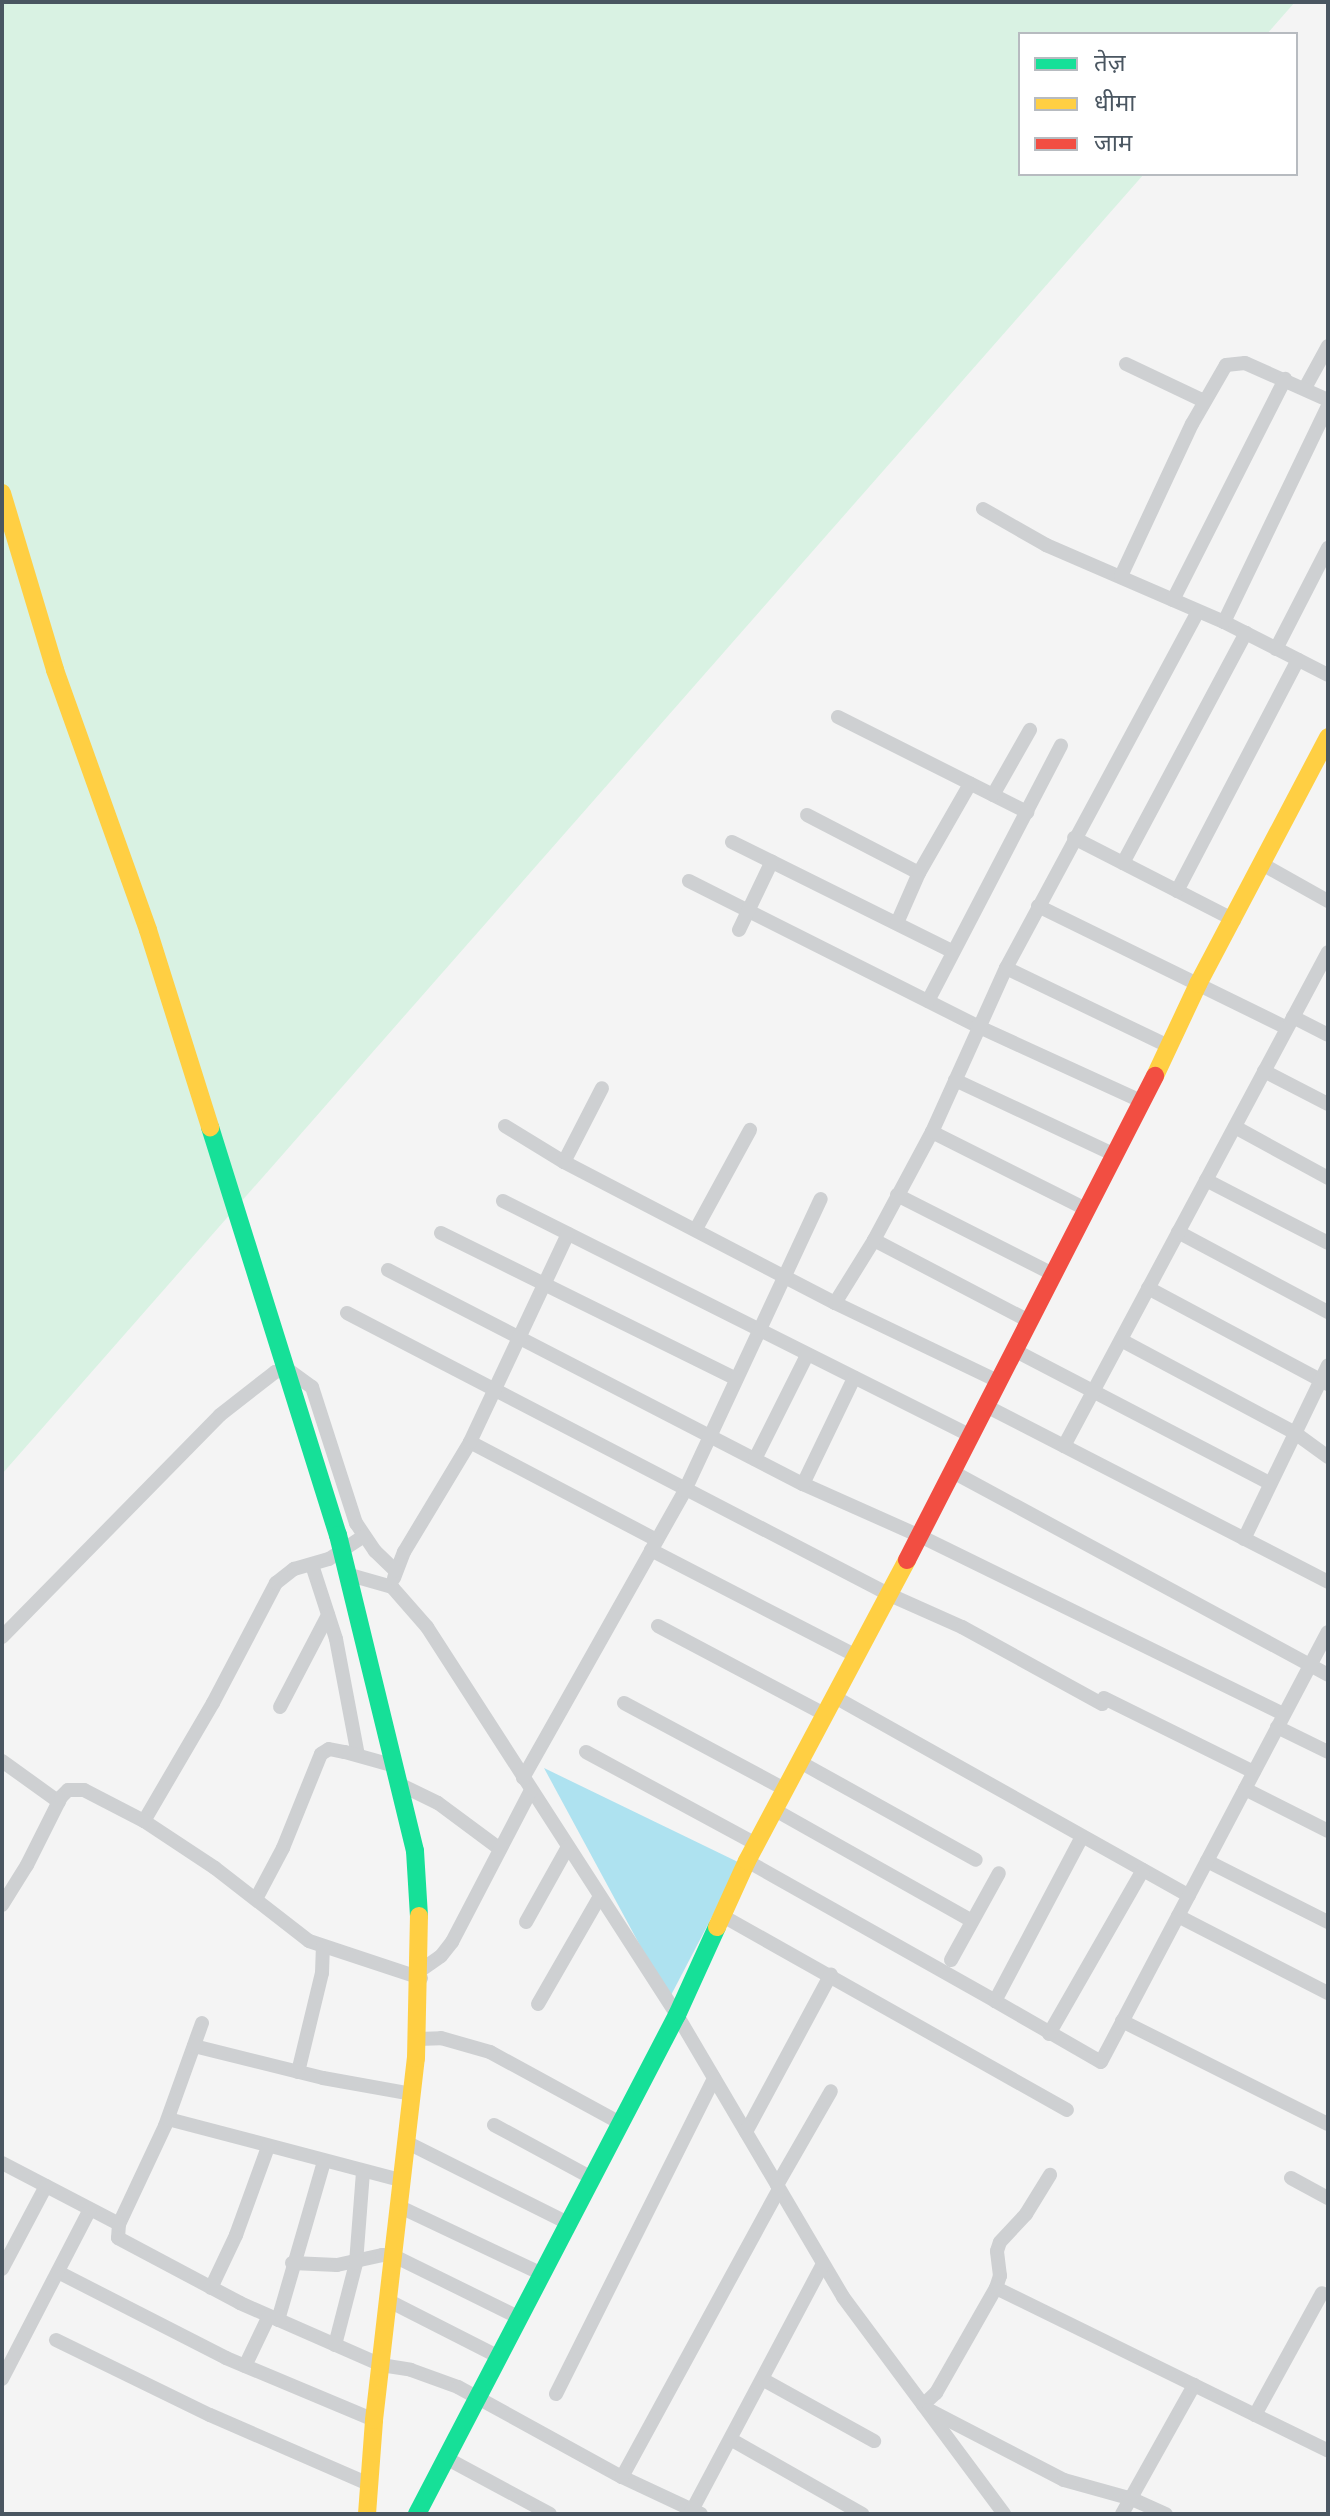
<!DOCTYPE html>
<meta charset="utf-8">
<style>
body{margin:0}
#map{position:relative;width:1330px;height:2516px;overflow:hidden;background:#f4f4f4;font-family:Commissioner,"Noto Sans Devanagari",sans-serif}
div>[style]{position:absolute}
.green>*{inset:0;background:#d9f2e3}
.water>*{inset:0;background:#aee2f0}
.street>*{height:14px;margin:-7px;padding:0 7px;transform-origin:7px;border-radius:7px;background:#ced0d2}
.fast>*{height:18px;margin:-9px;padding:0 9px;transform-origin:9px;border-radius:9px;background:#16e098}
.slow>*{height:18px;margin:-9px;padding:0 9px;transform-origin:9px;border-radius:9px;background:#ffcf43}
.jam>*{height:18px;margin:-9px;padding:0 9px;transform-origin:9px;border-radius:9px;background:#f24e42}
span{translate:-50% -50%;white-space:nowrap;text-align:center;line-height:1.15;-webkit-text-stroke:6px #fff;paint-order:stroke}
.frame{position:absolute;inset:0;border:4px solid #4a5661;pointer-events:none}
.legend{position:absolute;left:1018px;top:32px;width:280px;height:144px;box-sizing:border-box;background:#fff;border:2px solid #b7bbc0;margin:0;padding:10px 14px;list-style:none;font-size:24px;color:#4a5661}
.legend li{display:flex;align-items:center;gap:16px;height:40px}
.legend b{width:40px;border:2px solid #b7bbc0}
</style>
<div id="map">
<div class="green">
<div style="clip-path:polygon(2px 2px,1295px 2px,1267px 34px,1020px 34px,1020px 174px,1144px 174px,2px 1474px)"></div>
</div>
<div class="water">
<div style="clip-path:polygon(544px 1768px,740px 1863px,669px 1999px)"></div>
</div>
<div class="street">
<div style="left:1126px;top:364px;width:86px;rotate:25.4deg"></div>
<div style="left:1305px;top:388px;width:48px;rotate:-61.3deg"></div>
<div style="left:983px;top:509px;width:73px;rotate:29.7deg"></div>
<div style="left:1046px;top:545px;width:194px;rotate:23.4deg"></div>
<div style="left:1224px;top:622px;width:117px;rotate:27deg"></div>
<div style="left:1121px;top:576px;width:168px;rotate:-65deg"></div>
<div style="left:1192px;top:424px;width:68px;rotate:-60deg"></div>
<div style="left:1226px;top:365px;width:19px;rotate:-6deg"></div>
<div style="left:1245px;top:363px;width:91px;rotate:24deg"></div>
<div style="left:1173px;top:600px;width:248px;rotate:-63.1deg"></div>
<div style="left:1224px;top:622px;width:240px;rotate:-64.3deg"></div>
<div style="left:1276px;top:649px;width:114px;rotate:-62.8deg"></div>
<div style="left:838px;top:717px;width:212px;rotate:26.7deg"></div>
<div style="left:993px;top:795px;width:75px;rotate:-60.4deg"></div>
<div style="left:807px;top:815px;width:126px;rotate:27.4deg"></div>
<div style="left:1074px;top:838px;width:180px;rotate:27.1deg"></div>
<div style="left:732px;top:842px;width:246px;rotate:26.4deg"></div>
<div style="left:1123px;top:863px;width:261px;rotate:-61.9deg"></div>
<div style="left:1262px;top:864px;width:76px;rotate:29.3deg"></div>
<div style="left:689px;top:881px;width:322px;rotate:26.7deg"></div>
<div style="left:977px;top:1026px;width:180px;rotate:24.6deg"></div>
<div style="left:1177px;top:891px;width:261px;rotate:-62.4deg"></div>
<div style="left:1038px;top:906px;width:277px;rotate:26.1deg"></div>
<div style="left:897px;top:923px;width:55px;rotate:-66.3deg"></div>
<div style="left:919px;top:873px;width:103px;rotate:-60.2deg"></div>
<div style="left:739px;top:930px;width:76px;rotate:-64.4deg"></div>
<div style="left:1006px;top:968px;width:182px;rotate:25.7deg"></div>
<div style="left:928px;top:1001px;width:288px;rotate:-62.5deg"></div>
<div style="left:1293px;top:1017px;width:39px;rotate:27deg"></div>
<div style="left:1264px;top:1071px;width:72px;rotate:27.3deg"></div>
<div style="left:955px;top:1080px;width:174px;rotate:25.1deg"></div>
<div style="left:505px;top:1126px;width:69px;rotate:31.4deg"></div>
<div style="left:564px;top:1162px;width:305px;rotate:27.5deg"></div>
<div style="left:835px;top:1303px;width:181px;rotate:25.6deg"></div>
<div style="left:1235px;top:1127px;width:106px;rotate:28.7deg"></div>
<div style="left:932px;top:1132px;width:172px;rotate:26.6deg"></div>
<div style="left:564px;top:1162px;width:83px;rotate:-62.8deg"></div>
<div style="left:1206px;top:1180px;width:137px;rotate:27.3deg"></div>
<div style="left:897px;top:1195px;width:173px;rotate:26.9deg"></div>
<div style="left:503px;top:1201px;width:524px;rotate:26.66deg"></div>
<div style="left:696px;top:1229px;width:113px;rotate:-61.4deg"></div>
<div style="left:1178px;top:1232px;width:170px;rotate:28.1deg"></div>
<div style="left:441px;top:1233px;width:329px;rotate:26.3deg"></div>
<div style="left:874px;top:1240px;width:175px;rotate:27.6deg"></div>
<div style="left:388px;top:1270px;width:467px;rotate:27.3deg"></div>
<div style="left:803px;top:1484px;width:128px;rotate:24deg"></div>
<div style="left:920px;top:1536px;width:405px;rotate:26.1deg"></div>
<div style="left:1148px;top:1288px;width:204px;rotate:28.1deg"></div>
<div style="left:835px;top:1303px;width:74px;rotate:-58.2deg"></div>
<div style="left:874px;top:1240px;width:123px;rotate:-61.8deg"></div>
<div style="left:932px;top:1132px;width:180px;rotate:-65.7deg"></div>
<div style="left:1006px;top:968px;width:404px;rotate:-61.7deg"></div>
<div style="left:347px;top:1313px;width:612px;rotate:27.44deg"></div>
<div style="left:890px;top:1595px;width:79px;rotate:24deg"></div>
<div style="left:962px;top:1627px;width:160px;rotate:28.8deg"></div>
<div style="left:1121px;top:1340px;width:197px;rotate:28.1deg"></div>
<div style="left:1295px;top:1433px;width:41px;rotate:36deg"></div>
<div style="left:1014px;top:1350px;width:288px;rotate:27.5deg"></div>
<div style="left:986px;top:1406px;width:385px;rotate:27.2deg"></div>
<div style="left:470px;top:1442px;width:211px;rotate:27.7deg"></div>
<div style="left:1064px;top:1446px;width:560px;rotate:-61.88deg"></div>
<div style="left:755px;top:1459px;width:116px;rotate:-63.4deg"></div>
<div style="left:953px;top:1472px;width:426px;rotate:28.4deg"></div>
<div style="left:803px;top:1484px;width:118px;rotate:-64.3deg"></div>
<div style="left:1244px;top:1539px;width:193px;rotate:-64.2deg"></div>
<div style="left:651px;top:1550px;width:229px;rotate:27.3deg"></div>
<div style="left:312px;top:1565px;width:78px;rotate:72deg"></div>
<div style="left:336px;top:1639px;width:118px;rotate:79.3deg"></div>
<div style="left:350px;top:1575px;width:44px;rotate:15.9deg"></div>
<div style="left:392px;top:1587px;width:53px;rotate:48.8deg"></div>
<div style="left:427px;top:1627px;width:462px;rotate:57.2deg"></div>
<div style="left:677px;top:2015px;width:327px;rotate:59.5deg"></div>
<div style="left:843px;top:2297px;width:270px;rotate:53.4deg"></div>
<div style="left:394px;top:1578px;width:28px;rotate:-69deg"></div>
<div style="left:404px;top:1552px;width:128px;rotate:-59deg"></div>
<div style="left:470px;top:1442px;width:230px;rotate:-64.8deg"></div>
<div style="left:658px;top:1626px;width:188px;rotate:27.9deg"></div>
<div style="left:2px;top:1637px;width:311px;rotate:-45.5deg"></div>
<div style="left:220px;top:1415px;width:70px;rotate:-38deg"></div>
<div style="left:275px;top:1372px;width:12px;rotate:-14deg"></div>
<div style="left:287px;top:1369px;width:31px;rotate:36deg"></div>
<div style="left:312px;top:1387px;width:143px;rotate:72.1deg"></div>
<div style="left:356px;top:1523px;width:34px;rotate:56deg"></div>
<div style="left:375px;top:1551px;width:28px;rotate:44deg"></div>
<div style="left:833px;top:1696px;width:408px;rotate:29.3deg"></div>
<div style="left:1104px;top:1698px;width:167px;rotate:26.3deg"></div>
<div style="left:624px;top:1703px;width:184px;rotate:28.2deg"></div>
<div style="left:280px;top:1707px;width:104px;rotate:-62.4deg"></div>
<div style="left:1277px;top:1727px;width:57px;rotate:26.1deg"></div>
<div style="left:586px;top:1752px;width:193px;rotate:28.4deg"></div>
<div style="left:2px;top:1761px;width:70px;rotate:35.7deg"></div>
<div style="left:800px;top:1762px;width:201px;rotate:29.1deg"></div>
<div style="left:523px;top:1778px;width:330px;rotate:-60.6deg"></div>
<div style="left:685px;top:1490px;width:321px;rotate:-65deg"></div>
<div style="left:399px;top:1784px;width:43px;rotate:26deg"></div>
<div style="left:438px;top:1803px;width:77px;rotate:36.6deg"></div>
<div style="left:1245px;top:1789px;width:93px;rotate:26.8deg"></div>
<div style="left:775px;top:1810px;width:226px;rotate:29.4deg"></div>
<div style="left:144px;top:1821px;width:137px;rotate:-59.7deg"></div>
<div style="left:213px;top:1703px;width:136px;rotate:-62.3deg"></div>
<div style="left:276px;top:1583px;width:23px;rotate:-38deg"></div>
<div style="left:294px;top:1569px;width:36px;rotate:-16deg"></div>
<div style="left:329px;top:1559px;width:42px;rotate:-33.3deg"></div>
<div style="left:747px;top:1861px;width:285px;rotate:29.4deg"></div>
<div style="left:995px;top:2001px;width:186px;rotate:-62.1deg"></div>
<div style="left:1207px;top:1861px;width:136px;rotate:26.8deg"></div>
<div style="left:256px;top:1899px;width:58px;rotate:-62.1deg"></div>
<div style="left:283px;top:1848px;width:101px;rotate:-68deg"></div>
<div style="left:321px;top:1754px;width:9px;rotate:-32deg"></div>
<div style="left:329px;top:1749px;width:16px;rotate:11deg"></div>
<div style="left:345px;top:1752px;width:52px;rotate:15.6deg"></div>
<div style="left:2px;top:1905px;width:47px;rotate:-58deg"></div>
<div style="left:27px;top:1865px;width:76px;rotate:-63.4deg"></div>
<div style="left:61px;top:1797px;width:10px;rotate:-45deg"></div>
<div style="left:68px;top:1790px;width:16px"></div>
<div style="left:84px;top:1790px;width:68px;rotate:27.3deg"></div>
<div style="left:144px;top:1821px;width:85px;rotate:33.5deg"></div>
<div style="left:215px;top:1868px;width:119px;rotate:37.8deg"></div>
<div style="left:309px;top:1941px;width:118px;rotate:18.3deg"></div>
<div style="left:721px;top:1915px;width:397px;rotate:29.4deg"></div>
<div style="left:1178px;top:1916px;width:169px;rotate:27.2deg"></div>
<div style="left:526px;top:1922px;width:86px;rotate:-60.8deg"></div>
<div style="left:951px;top:1960px;width:99px;rotate:-61.1deg"></div>
<div style="left:421px;top:1970px;width:24px;rotate:-35deg"></div>
<div style="left:441px;top:1956px;width:18px;rotate:-52deg"></div>
<div style="left:452px;top:1942px;width:171px;rotate:-62.5deg"></div>
<div style="left:995px;top:2001px;width:122px;rotate:29.9deg"></div>
<div style="left:1101px;top:2062px;width:486px;rotate:-62.2deg"></div>
<div style="left:538px;top:2004px;width:122px;rotate:-60.1deg"></div>
<div style="left:1122px;top:2021px;width:230px;rotate:26.6deg"></div>
<div style="left:202px;top:2023px;width:109px;rotate:109.8deg"></div>
<div style="left:165px;top:2126px;width:108px;rotate:115.1deg"></div>
<div style="left:119px;top:2224px;width:14px;rotate:94deg"></div>
<div style="left:118px;top:2238px;width:138px;rotate:28deg"></div>
<div style="left:240px;top:2303px;width:154px;rotate:23.7deg"></div>
<div style="left:381px;top:2365px;width:30px;rotate:9deg"></div>
<div style="left:411px;top:2370px;width:50px;rotate:19.9deg"></div>
<div style="left:458px;top:2387px;width:187px;rotate:28.8deg"></div>
<div style="left:622px;top:2477px;width:87px;rotate:25.1deg"></div>
<div style="left:1049px;top:2034px;width:189px;rotate:-60.2deg"></div>
<div style="left:417px;top:2039px;width:24px;rotate:-2deg"></div>
<div style="left:441px;top:2038px;width:51px;rotate:15.9deg"></div>
<div style="left:490px;top:2052px;width:148px;rotate:28.6deg"></div>
<div style="left:194px;top:2046px;width:133px;rotate:13.9deg"></div>
<div style="left:323px;top:2078px;width:90px;rotate:10.2deg"></div>
<div style="left:298px;top:2072px;width:102px;rotate:-76.4deg"></div>
<div style="left:322px;top:1973px;width:26px;rotate:-88deg"></div>
<div style="left:168px;top:2119px;width:241px;rotate:14.7deg"></div>
<div style="left:494px;top:2125px;width:111px;rotate:28.4deg"></div>
<div style="left:746px;top:2132px;width:179px;rotate:-61.7deg"></div>
<div style="left:406px;top:2142px;width:181px;rotate:26.6deg"></div>
<div style="left:2px;top:2163px;width:132px;rotate:27.5deg"></div>
<div style="left:1291px;top:2178px;width:42px;rotate:28.4deg"></div>
<div style="left:777px;top:2185px;width:108px;rotate:-60.1deg"></div>
<div style="left:398px;top:2206px;width:159px;rotate:25.3deg"></div>
<div style="left:292px;top:2263px;width:45px;rotate:2.5deg"></div>
<div style="left:337px;top:2265px;width:46px;rotate:-12.5deg"></div>
<div style="left:382px;top:2255px;width:12px;rotate:5deg"></div>
<div style="left:394px;top:2256px;width:140px;rotate:26.2deg"></div>
<div style="left:2px;top:2269px;width:94px;rotate:-62.1deg"></div>
<div style="left:58px;top:2272px;width:189px;rotate:27.1deg"></div>
<div style="left:226px;top:2358px;width:160px;rotate:22.7deg"></div>
<div style="left:211px;top:2288px;width:59px;rotate:-64.7deg"></div>
<div style="left:236px;top:2235px;width:94px;rotate:-70deg"></div>
<div style="left:996px;top:2288px;width:370px;rotate:26.1deg"></div>
<div style="left:389px;top:2301px;width:123px;rotate:27deg"></div>
<div style="left:278px;top:2320px;width:165px;rotate:-73.8deg"></div>
<div style="left:56px;top:2340px;width:171px;rotate:26deg"></div>
<div style="left:210px;top:2415px;width:173px;rotate:23.5deg"></div>
<div style="left:335px;top:2345px;width:85px;rotate:-75.6deg"></div>
<div style="left:356px;top:2263px;width:92px;rotate:-85.6deg"></div>
<div style="left:245px;top:2366px;width:55px;rotate:-64.4deg"></div>
<div style="left:2px;top:2379px;width:191px;rotate:-62.6deg"></div>
<div style="left:764px;top:2380px;width:126px;rotate:29deg"></div>
<div style="left:556px;top:2394px;width:353px;rotate:-63.4deg"></div>
<div style="left:923px;top:2405px;width:18px;rotate:-43deg"></div>
<div style="left:936px;top:2393px;width:121px;rotate:-60.3deg"></div>
<div style="left:996px;top:2288px;width:13px;rotate:-72deg"></div>
<div style="left:1000px;top:2276px;width:25px;rotate:-97deg"></div>
<div style="left:997px;top:2251px;width:9px;rotate:-72deg"></div>
<div style="left:1000px;top:2242px;width:38px;rotate:-47deg"></div>
<div style="left:1026px;top:2214px;width:46px;rotate:-58.4deg"></div>
<div style="left:929px;top:2410px;width:152px;rotate:27.4deg"></div>
<div style="left:1064px;top:2480px;width:71px;rotate:15.6deg"></div>
<div style="left:1132px;top:2499px;width:37px;rotate:24deg"></div>
<div style="left:1255px;top:2415px;width:139px;rotate:-61.2deg"></div>
<div style="left:732px;top:2440px;width:150px;rotate:29.6deg"></div>
<div style="left:446px;top:2458px;width:118px;rotate:28.3deg"></div>
<div style="left:622px;top:2477px;width:326px;rotate:-61.4deg"></div>
<div style="left:690px;top:2514px;width:283px;rotate:-62deg"></div>
<div style="left:1122px;top:2514px;width:148px;rotate:-60.8deg"></div>
</div>
<div class="fast">
<div style="left:210px;top:1127px;width:428px;rotate:72.6deg"></div>
<div style="left:338px;top:1535px;width:325px;rotate:76.3deg"></div>
<div style="left:415px;top:1851px;width:65px;rotate:86.5deg"></div>
<div style="left:417px;top:2514px;width:563px;rotate:-62.48deg"></div>
<div style="left:677px;top:2015px;width:97px;rotate:-65.6deg"></div>
</div>
<div class="slow">
<div style="left:2px;top:493px;width:185px;rotate:73.3deg"></div>
<div style="left:55px;top:670px;width:276px;rotate:70.3deg"></div>
<div style="left:148px;top:930px;width:207px;rotate:72.5deg"></div>
<div style="left:1155px;top:1076px;width:102px;rotate:-64.9deg"></div>
<div style="left:1198px;top:984px;width:279px;rotate:-62.2deg"></div>
<div style="left:717px;top:1927px;width:72px;rotate:-65.6deg"></div>
<div style="left:747px;top:1861px;width:341px;rotate:-62deg"></div>
<div style="left:367px;top:2514px;width:94px;rotate:-85.7deg"></div>
<div style="left:374px;top:2420px;width:364px;rotate:-83.4deg"></div>
<div style="left:416px;top:2058px;width:142px;rotate:-88.8deg"></div>
</div>
<div class="jam">
<div style="left:907px;top:1560px;width:544px;rotate:-62.87deg"></div>
</div>
<div class="frame"></div>
<ul class="legend">
<li><b style="height:10px;background:#16e098"></b>तेज़</li>
<li><b style="height:10px;background:#ffcf43"></b>धीमा</li>
<li><b style="height:10px;background:#f24e42"></b>जाम</li>
</ul>
</div>
